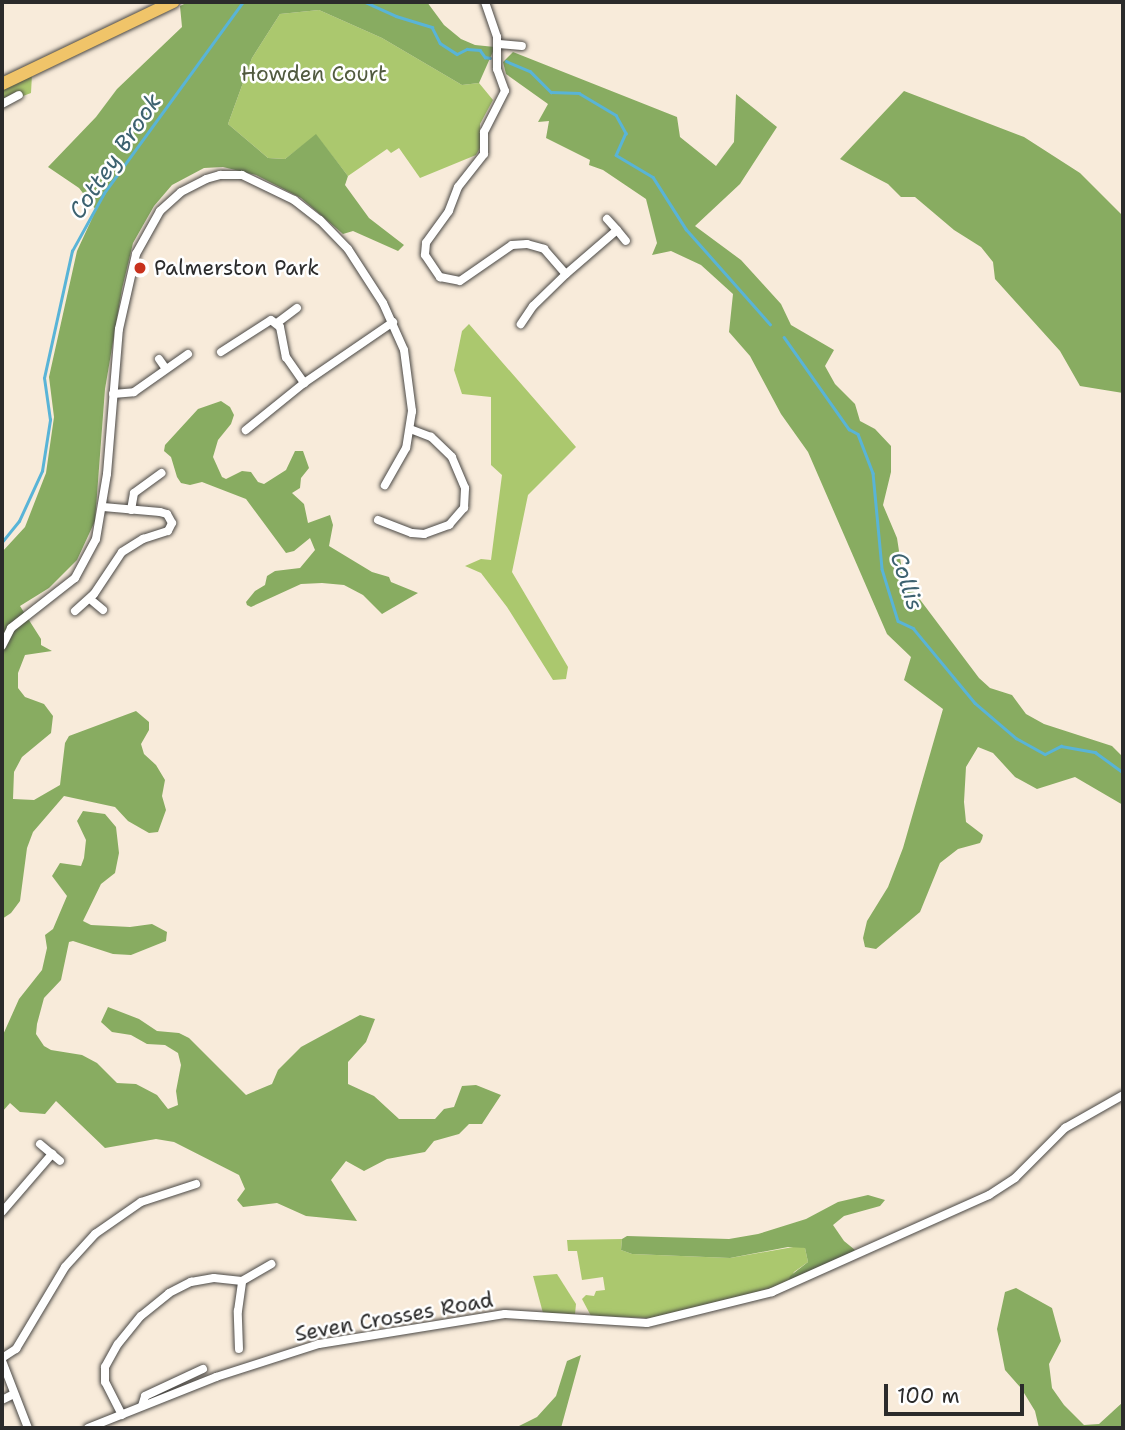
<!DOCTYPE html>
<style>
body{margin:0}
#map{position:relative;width:1125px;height:1430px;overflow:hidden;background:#f8ebda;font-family:"Shantell Sans",sans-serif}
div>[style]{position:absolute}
.green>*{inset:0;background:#abc86e}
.forest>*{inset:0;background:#88ac61}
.stream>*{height:2.5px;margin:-1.25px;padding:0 1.25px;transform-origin:1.25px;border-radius:1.25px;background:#59b4d7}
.roads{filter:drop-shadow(0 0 2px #4a4845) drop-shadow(0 0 2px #4a4845)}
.minor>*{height:8px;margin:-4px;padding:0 4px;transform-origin:4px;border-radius:4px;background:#fff}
.primary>*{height:12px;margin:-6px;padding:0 6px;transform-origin:6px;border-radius:6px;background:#f0c469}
.dots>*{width:19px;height:19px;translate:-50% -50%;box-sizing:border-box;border:4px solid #fff;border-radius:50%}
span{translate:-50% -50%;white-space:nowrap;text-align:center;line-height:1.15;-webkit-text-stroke:5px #fff;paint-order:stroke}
.park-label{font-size:21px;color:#515a3f}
.poi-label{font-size:21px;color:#2b2b2b}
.left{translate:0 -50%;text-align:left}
.street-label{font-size:21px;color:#2b2b2b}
.water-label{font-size:23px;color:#3d6270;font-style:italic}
.frame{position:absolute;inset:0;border:4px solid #2b2b2b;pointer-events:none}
.scale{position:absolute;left:884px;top:1384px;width:140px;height:32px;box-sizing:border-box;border:4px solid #2b2b2b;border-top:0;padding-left:9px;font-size:21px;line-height:24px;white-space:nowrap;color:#2b2b2b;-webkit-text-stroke:5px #fff;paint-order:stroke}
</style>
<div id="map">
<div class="green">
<div style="clip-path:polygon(319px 10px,382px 38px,462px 85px,479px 83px,493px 100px,480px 124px,480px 148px,476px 155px,420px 178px,399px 148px,391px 153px,387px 149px,348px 176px,316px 135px,285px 159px,268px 158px,228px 124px,252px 58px,280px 14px)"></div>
<div style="clip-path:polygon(32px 74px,31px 93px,23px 96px,18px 91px,2px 99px,2px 89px)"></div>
<div style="clip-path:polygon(469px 324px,576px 447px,528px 495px,512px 572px,568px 667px,566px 679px,553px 680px,507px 607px,481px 573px,465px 566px,481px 559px,491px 560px,502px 475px,491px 465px,491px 397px,462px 394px,454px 370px,462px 331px)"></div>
<div style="clip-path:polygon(622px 1239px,621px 1250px,632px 1254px,730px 1258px,799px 1246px,805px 1248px,808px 1262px,794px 1272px,788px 1283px,705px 1307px,650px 1318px,591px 1316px,582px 1299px,586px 1295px,594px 1296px,596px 1291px,605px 1290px,603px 1277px,582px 1280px,577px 1251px,568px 1251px,567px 1240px)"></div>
<div style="clip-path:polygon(557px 1274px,576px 1304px,575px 1314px,543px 1313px,533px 1276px)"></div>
</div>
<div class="forest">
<div style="clip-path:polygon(188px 2px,427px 2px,444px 25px,461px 39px,475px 45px,495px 47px,479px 83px,462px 85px,382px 38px,319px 10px,280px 14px,252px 58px,228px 124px,268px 158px,285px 159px,316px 134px,348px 176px,345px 185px,369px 218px,404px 245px,398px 251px,353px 231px,343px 234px,301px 198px,256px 175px,223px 167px,204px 168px,172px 185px,154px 206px,133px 243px,122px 289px,105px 389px,95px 521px,77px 560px,49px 588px,20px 606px,41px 639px,41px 645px,52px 651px,25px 655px,18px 673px,18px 688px,25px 697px,44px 704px,53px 716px,51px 733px,22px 757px,14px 772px,13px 799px,34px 800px,60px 785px,65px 743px,69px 736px,136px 711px,149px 722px,149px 730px,141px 744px,144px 754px,156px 765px,165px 780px,162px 796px,166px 810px,158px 832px,149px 833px,128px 821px,115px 807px,64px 796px,33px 832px,27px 848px,20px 901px,11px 913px,2px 919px,2px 552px,25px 527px,46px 473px,54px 417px,49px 377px,77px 251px,96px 210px,79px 188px,48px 167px,96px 117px,117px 89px,182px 27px,180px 6px)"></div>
<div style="clip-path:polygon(513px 52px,677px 117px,680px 137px,716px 166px,734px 142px,736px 94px,777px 127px,740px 184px,695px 226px,741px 260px,781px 304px,791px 325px,834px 350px,825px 366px,835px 384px,855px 404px,860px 421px,875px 429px,891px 446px,891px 472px,883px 505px,897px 538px,903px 577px,979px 678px,990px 688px,1012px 695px,1026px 714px,1044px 724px,1112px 746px,1123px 757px,1123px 805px,1075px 777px,1037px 789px,1015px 777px,993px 753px,978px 747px,966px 767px,964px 802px,966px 822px,983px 835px,982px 839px,980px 843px,958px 849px,940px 863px,920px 912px,876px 949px,865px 947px,863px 938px,867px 921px,888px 887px,903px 848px,943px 709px,904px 680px,911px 657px,887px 634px,808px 452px,781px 414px,750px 356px,729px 332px,733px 294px,701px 265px,671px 251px,652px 255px,657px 243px,646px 199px,603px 170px,589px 165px,590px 160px,546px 138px,549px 121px,538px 122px,548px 104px,506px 74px,503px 62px)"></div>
<div style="clip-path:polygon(904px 91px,1024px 137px,1080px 173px,1123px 216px,1123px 393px,1080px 386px,1060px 351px,995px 279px,993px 262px,981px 247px,954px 230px,915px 197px,901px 197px,888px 184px,840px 159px)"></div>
<div style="clip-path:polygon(221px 401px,230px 407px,234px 415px,231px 424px,218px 440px,213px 457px,222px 477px,226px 479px,242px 471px,251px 472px,258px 482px,264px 484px,286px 470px,295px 451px,303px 451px,309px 468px,301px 478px,300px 488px,292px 493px,304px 504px,308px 523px,330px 515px,333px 525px,329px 546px,372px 572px,389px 577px,391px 582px,418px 593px,382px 614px,363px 595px,344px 585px,322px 583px,301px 584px,251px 607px,247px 605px,246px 602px,255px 591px,265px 585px,267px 576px,275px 571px,300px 568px,315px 550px,310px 538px,294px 551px,286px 553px,246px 499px,202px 482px,190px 485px,181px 483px,177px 477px,171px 457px,164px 451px,165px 445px,198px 409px)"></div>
<div style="clip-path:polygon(83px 811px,105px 814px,116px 827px,119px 853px,115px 873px,101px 884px,83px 921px,91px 925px,130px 927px,152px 924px,167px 932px,166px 941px,131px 955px,113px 954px,73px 941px,69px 942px,61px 980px,44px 998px,37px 1024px,36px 1034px,44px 1046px,51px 1050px,82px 1055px,97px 1063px,117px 1083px,136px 1084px,157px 1095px,168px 1109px,178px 1105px,176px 1091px,181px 1065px,178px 1053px,165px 1045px,147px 1044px,131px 1035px,112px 1032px,101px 1022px,108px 1007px,139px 1019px,157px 1031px,179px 1033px,189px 1038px,246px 1095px,272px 1084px,278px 1070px,301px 1047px,360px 1015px,375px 1019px,366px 1042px,348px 1062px,348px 1084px,374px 1096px,399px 1119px,435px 1119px,444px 1109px,454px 1107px,462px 1086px,476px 1085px,501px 1095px,482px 1124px,469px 1124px,459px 1134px,434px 1141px,425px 1152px,387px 1159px,364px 1171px,346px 1161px,331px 1180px,357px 1221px,306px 1216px,277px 1203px,243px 1207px,237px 1200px,245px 1189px,239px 1175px,174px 1142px,156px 1139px,105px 1148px,56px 1101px,45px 1114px,20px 1112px,10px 1103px,2px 1112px,2px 1037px,19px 999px,42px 970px,47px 948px,45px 935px,53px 929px,67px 896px,52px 876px,60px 863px,81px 866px,84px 858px,86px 840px,77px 821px)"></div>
<div style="clip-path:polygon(868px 1195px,885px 1200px,880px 1206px,844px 1216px,833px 1225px,844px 1241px,855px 1250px,853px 1253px,788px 1283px,790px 1276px,808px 1262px,805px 1248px,788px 1247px,730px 1258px,632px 1254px,621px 1250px,622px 1239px,627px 1236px,729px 1239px,758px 1234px,806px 1219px,838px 1202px)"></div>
<div style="clip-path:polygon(1016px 1288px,1052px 1308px,1061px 1341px,1049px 1364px,1052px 1388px,1064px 1405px,1084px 1425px,1099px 1424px,1123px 1402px,1123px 1428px,1039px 1428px,1035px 1411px,1021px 1388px,1005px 1370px,997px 1329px,1005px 1292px)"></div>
<div style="clip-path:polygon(581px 1355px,561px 1428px,515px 1428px,537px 1417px,556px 1396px,567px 1361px)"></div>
</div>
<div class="stream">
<div style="left:365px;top:2px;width:34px;rotate:24deg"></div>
<div style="left:396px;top:16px;width:38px;rotate:17deg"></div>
<div style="left:432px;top:27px;width:18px;rotate:63deg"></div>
<div style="left:440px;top:43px;width:20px;rotate:33deg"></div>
<div style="left:457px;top:54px;width:11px;rotate:-27deg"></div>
<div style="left:467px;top:49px;width:13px;rotate:4deg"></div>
<div style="left:480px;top:50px;width:9px;rotate:54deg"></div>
<div style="left:485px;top:57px;width:5px;rotate:11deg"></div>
<div style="left:506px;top:61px;width:26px;rotate:23deg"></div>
<div style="left:530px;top:71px;width:30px;rotate:45deg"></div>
<div style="left:551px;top:92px;width:28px;rotate:2deg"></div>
<div style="left:579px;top:93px;width:43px;rotate:30.7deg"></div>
<div style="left:616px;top:115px;width:21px;rotate:61deg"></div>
<div style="left:626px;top:133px;width:24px;rotate:114deg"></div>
<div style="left:616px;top:155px;width:43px;rotate:30.7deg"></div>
<div style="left:653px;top:177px;width:62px;rotate:57.6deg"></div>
<div style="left:686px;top:229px;width:127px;rotate:48.5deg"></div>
<div style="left:784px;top:337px;width:113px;rotate:54.8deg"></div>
<div style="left:849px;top:429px;width:10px;rotate:29deg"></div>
<div style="left:858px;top:434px;width:42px;rotate:69deg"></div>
<div style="left:873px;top:473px;width:96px;rotate:84.6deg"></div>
<div style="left:882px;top:569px;width:54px;rotate:72.9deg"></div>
<div style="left:898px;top:621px;width:17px;rotate:25deg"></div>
<div style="left:913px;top:628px;width:97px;rotate:50.4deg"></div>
<div style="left:975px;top:703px;width:54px;rotate:40.5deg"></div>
<div style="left:1016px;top:738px;width:33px;rotate:29deg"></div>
<div style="left:1045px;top:754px;width:18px;rotate:-27deg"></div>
<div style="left:1061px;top:746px;width:35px;rotate:10deg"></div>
<div style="left:1095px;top:752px;width:34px;rotate:36deg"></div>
<div style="left:2px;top:542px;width:27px;rotate:-51deg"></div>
<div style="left:19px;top:521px;width:55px;rotate:-65.3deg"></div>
<div style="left:42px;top:471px;width:52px;rotate:-81.1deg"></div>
<div style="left:50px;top:420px;width:42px;rotate:-98.1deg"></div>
<div style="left:44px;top:378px;width:130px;rotate:-77.6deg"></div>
<div style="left:72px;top:251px;width:66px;rotate:-61.1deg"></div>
<div style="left:104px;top:193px;width:236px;rotate:-54deg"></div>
</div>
<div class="roads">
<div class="minor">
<div style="left:485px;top:2px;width:37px;rotate:71deg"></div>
<div style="left:497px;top:37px;width:32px;rotate:90deg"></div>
<div style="left:497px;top:69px;width:23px;rotate:70deg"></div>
<div style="left:505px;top:91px;width:46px;rotate:117.1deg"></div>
<div style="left:484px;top:132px;width:22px;rotate:90deg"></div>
<div style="left:484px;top:154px;width:42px;rotate:128.2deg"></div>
<div style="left:458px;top:187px;width:26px;rotate:111deg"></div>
<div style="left:449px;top:211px;width:39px;rotate:126deg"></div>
<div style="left:426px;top:243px;width:12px;rotate:95deg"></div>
<div style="left:425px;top:255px;width:27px;rotate:56deg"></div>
<div style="left:440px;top:277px;width:20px;rotate:11deg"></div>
<div style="left:460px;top:281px;width:63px;rotate:-34.7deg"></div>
<div style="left:512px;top:245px;width:15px;rotate:-4deg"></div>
<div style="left:527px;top:244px;width:18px;rotate:16deg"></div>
<div style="left:544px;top:249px;width:33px;rotate:49deg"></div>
<div style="left:566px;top:274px;width:46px;rotate:135.9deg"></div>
<div style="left:533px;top:306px;width:22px;rotate:124deg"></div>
<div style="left:499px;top:44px;width:23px;rotate:5deg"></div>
<div style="left:2px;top:104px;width:19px;rotate:-28deg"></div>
<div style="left:617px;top:230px;width:14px;rotate:51deg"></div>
<div style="left:566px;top:274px;width:67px;rotate:-40.8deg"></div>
<div style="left:617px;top:230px;width:15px;rotate:-132deg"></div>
<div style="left:277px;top:323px;width:25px;rotate:-37deg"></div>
<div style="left:221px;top:352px;width:59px;rotate:-32.6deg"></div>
<div style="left:271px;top:320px;width:11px;rotate:38deg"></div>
<div style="left:280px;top:327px;width:31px;rotate:79deg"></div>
<div style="left:286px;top:357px;width:32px;rotate:55deg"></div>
<div style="left:304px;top:383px;width:75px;rotate:141deg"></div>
<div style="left:159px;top:359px;width:12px;rotate:55deg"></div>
<div style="left:304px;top:383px;width:108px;rotate:-34.4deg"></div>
<div style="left:113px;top:394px;width:21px;rotate:-5deg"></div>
<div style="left:134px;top:392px;width:66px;rotate:-35.1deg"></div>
<div style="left:131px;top:510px;width:17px;rotate:-80deg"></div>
<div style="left:134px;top:493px;width:34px;rotate:-36deg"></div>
<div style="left:378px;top:520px;width:36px;rotate:21deg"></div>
<div style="left:412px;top:533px;width:12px;rotate:5deg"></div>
<div style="left:424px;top:534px;width:27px;rotate:-20deg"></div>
<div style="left:449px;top:525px;width:23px;rotate:-49deg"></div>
<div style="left:464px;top:508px;width:20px;rotate:-87deg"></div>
<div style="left:465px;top:488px;width:34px;rotate:-113deg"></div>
<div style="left:452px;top:457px;width:29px;rotate:-136deg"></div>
<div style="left:431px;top:437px;width:22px;rotate:-159deg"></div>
<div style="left:90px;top:599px;width:17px;rotate:40deg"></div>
<div style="left:75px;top:611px;width:25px;rotate:-42deg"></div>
<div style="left:94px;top:594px;width:50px;rotate:-56.3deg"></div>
<div style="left:122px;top:552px;width:25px;rotate:-32deg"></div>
<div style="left:143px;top:539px;width:26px;rotate:-18deg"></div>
<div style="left:168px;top:531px;width:9px;rotate:-63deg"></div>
<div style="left:172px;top:523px;width:10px;rotate:-119deg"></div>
<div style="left:167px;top:514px;width:7px;rotate:-164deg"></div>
<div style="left:160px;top:512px;width:57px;rotate:-175deg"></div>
<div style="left:2px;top:646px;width:20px;rotate:-63deg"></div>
<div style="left:11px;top:628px;width:81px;rotate:-38deg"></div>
<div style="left:75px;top:578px;width:44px;rotate:-61.7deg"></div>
<div style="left:96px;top:539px;width:66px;rotate:-80.4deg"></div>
<div style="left:107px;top:474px;width:145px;rotate:-85.3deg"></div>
<div style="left:119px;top:329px;width:77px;rotate:-77.2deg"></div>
<div style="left:136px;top:254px;width:49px;rotate:-60.8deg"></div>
<div style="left:160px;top:211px;width:28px;rotate:-42deg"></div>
<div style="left:181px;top:192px;width:28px;rotate:-27deg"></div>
<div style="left:206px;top:179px;width:15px;rotate:-16deg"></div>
<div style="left:220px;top:175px;width:22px"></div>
<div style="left:242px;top:175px;width:58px;rotate:25.7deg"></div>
<div style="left:294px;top:200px;width:33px;rotate:38deg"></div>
<div style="left:320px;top:220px;width:40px;rotate:46deg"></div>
<div style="left:348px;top:249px;width:64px;rotate:57.1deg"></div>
<div style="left:383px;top:303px;width:51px;rotate:65.9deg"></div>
<div style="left:404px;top:350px;width:62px;rotate:82.5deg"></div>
<div style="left:412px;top:411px;width:37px;rotate:99deg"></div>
<div style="left:406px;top:448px;width:43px;rotate:119.6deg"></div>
<div style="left:40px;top:1144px;width:26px;rotate:40deg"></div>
<div style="left:2px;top:1212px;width:77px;rotate:-49.2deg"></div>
<div style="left:239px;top:1349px;width:38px;rotate:-92deg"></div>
<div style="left:238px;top:1311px;width:30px;rotate:-82deg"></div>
<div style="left:2px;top:1358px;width:17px;rotate:-33deg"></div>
<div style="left:16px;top:1349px;width:96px;rotate:-59.1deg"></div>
<div style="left:65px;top:1267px;width:45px;rotate:-47.7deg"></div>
<div style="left:95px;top:1234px;width:56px;rotate:-34.8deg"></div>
<div style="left:141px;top:1202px;width:58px;rotate:-18.1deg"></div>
<div style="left:2px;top:1361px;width:72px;rotate:68.8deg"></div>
<div style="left:2px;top:1400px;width:13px;rotate:-27deg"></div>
<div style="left:142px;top:1406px;width:10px;rotate:-73deg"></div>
<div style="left:145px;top:1396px;width:64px;rotate:-25deg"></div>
<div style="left:122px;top:1415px;width:37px;rotate:-117deg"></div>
<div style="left:105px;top:1382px;width:15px;rotate:-90deg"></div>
<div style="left:105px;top:1367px;width:26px;rotate:-61deg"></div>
<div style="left:118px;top:1344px;width:36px;rotate:-51deg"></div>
<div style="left:141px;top:1316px;width:36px;rotate:-39deg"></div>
<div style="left:169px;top:1293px;width:25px;rotate:-27deg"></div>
<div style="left:191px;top:1282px;width:23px;rotate:-10deg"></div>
<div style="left:214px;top:1278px;width:28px;rotate:6deg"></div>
<div style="left:242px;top:1281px;width:34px;rotate:-30deg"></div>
<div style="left:88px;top:1428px;width:138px;rotate:-21.7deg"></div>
<div style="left:216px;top:1377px;width:108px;rotate:-17.8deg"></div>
<div style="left:319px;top:1344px;width:188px;rotate:-9.2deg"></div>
<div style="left:505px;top:1314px;width:142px;rotate:3.6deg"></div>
<div style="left:647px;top:1323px;width:129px;rotate:-13.9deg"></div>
<div style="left:772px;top:1292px;width:238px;rotate:-24.1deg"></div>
<div style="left:989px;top:1195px;width:31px;rotate:-33deg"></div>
<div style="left:1015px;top:1178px;width:71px;rotate:-45deg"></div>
<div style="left:1065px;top:1128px;width:67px;rotate:-29.6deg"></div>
</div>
<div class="primary">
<div style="left:2px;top:84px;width:190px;rotate:-25.6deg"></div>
</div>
</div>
<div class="dots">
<div style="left:140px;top:268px;background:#c8321e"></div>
</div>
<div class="park-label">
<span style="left:314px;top:74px">Howden Court</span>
</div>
<div class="poi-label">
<span class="left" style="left:154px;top:268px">Palmerston Park</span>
</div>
<div class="street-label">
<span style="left:394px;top:1317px;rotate:-10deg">Seven Crosses Road</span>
</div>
<div class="water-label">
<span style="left:115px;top:156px;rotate:-56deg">Cottey Brook</span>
<span style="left:907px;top:581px;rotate:72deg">Collis</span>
</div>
<div class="frame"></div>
<div class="scale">100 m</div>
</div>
